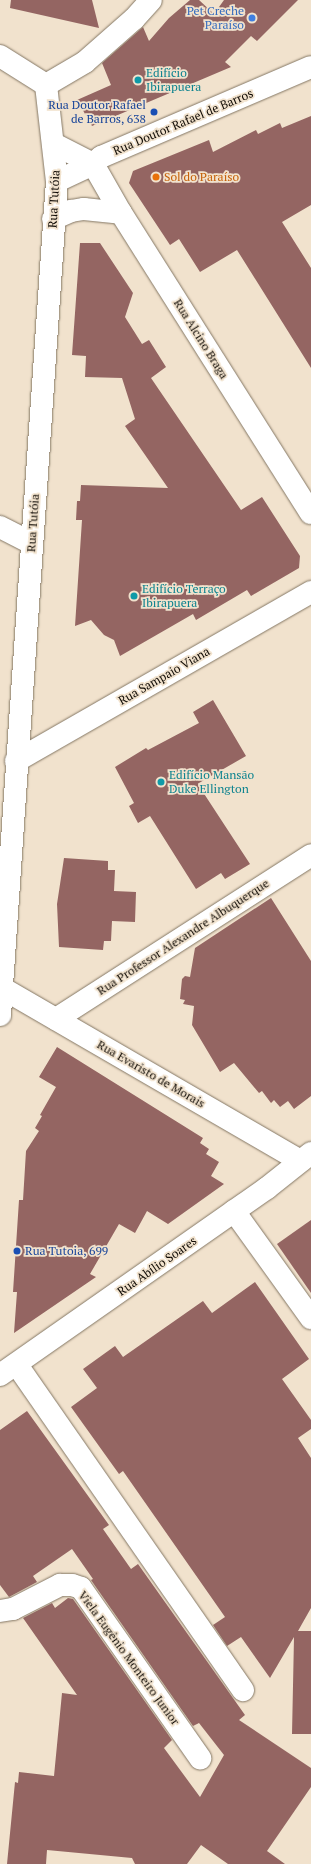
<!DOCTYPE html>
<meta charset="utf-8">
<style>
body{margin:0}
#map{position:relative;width:311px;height:1864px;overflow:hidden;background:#f1e2cd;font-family:"PT Serif",serif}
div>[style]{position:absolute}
.building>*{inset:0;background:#946562}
.roads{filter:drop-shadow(0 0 1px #847764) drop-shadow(0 0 1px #847764)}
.minor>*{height:22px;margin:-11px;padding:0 11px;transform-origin:11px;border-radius:11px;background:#fff}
.tertiary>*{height:22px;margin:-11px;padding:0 11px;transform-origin:11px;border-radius:11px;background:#fff}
.dots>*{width:11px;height:11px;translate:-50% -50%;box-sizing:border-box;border:2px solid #f1e2cd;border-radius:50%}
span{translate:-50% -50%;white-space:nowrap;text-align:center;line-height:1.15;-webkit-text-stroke:3.5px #f1e2cd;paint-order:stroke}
.shop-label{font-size:12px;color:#366cbe}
.right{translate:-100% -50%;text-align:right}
.culture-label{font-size:12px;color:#0d838f}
.left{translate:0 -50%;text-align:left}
.transit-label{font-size:12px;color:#164399}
.street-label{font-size:12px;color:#100b05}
.food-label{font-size:12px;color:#c56008}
</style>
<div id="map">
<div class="building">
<div style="clip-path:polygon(11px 0,92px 0,99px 28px,10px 8px)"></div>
<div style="clip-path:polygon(190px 0,199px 0,214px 14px,224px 0,298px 0,257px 41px,251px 36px,225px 62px,231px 67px,92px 126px,77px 100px,111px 85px,102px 63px,143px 27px,149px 41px,169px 18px)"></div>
<div style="clip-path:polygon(311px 116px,311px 205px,282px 222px,311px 268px,311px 368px,237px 250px,200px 272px,179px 239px,170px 245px,129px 183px,133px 171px,209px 140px,213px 152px,256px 130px,258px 134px,280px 123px,282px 128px)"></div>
<div style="clip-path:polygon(80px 243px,100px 243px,133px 293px,125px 317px,142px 344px,149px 340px,166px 367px,151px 378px,241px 510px,262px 497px,300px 556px,299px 568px,251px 596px,247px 590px,196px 620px,193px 614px,120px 656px,114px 640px,104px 635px,91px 620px,75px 626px,82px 520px,76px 520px,77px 501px,80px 501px,81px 485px,168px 488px,125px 426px,135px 419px,122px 378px,85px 377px,86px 356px,72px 355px)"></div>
<div style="clip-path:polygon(213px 700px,246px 756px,199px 783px,199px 786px,250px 864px,225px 879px,221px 873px,196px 889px,150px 816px,138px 823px,129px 806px,134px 803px,115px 767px,146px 748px,148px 750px,199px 723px,193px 712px)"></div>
<div style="clip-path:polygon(64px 858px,108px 861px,108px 870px,115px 870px,114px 891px,136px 892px,135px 922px,112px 921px,111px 941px,104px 941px,103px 950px,59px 947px,57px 904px)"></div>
<div style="clip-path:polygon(271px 898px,311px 961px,311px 1096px,294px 1109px,288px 1101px,280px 1107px,274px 1100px,271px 1103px,262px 1091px,259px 1093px,234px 1063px,220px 1072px,192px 1025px,194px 1006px,183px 1004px,185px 1000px,180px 999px,182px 979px,185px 976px,190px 977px,195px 948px)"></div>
<div style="clip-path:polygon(57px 1047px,203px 1138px,200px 1143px,209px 1149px,206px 1154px,219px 1162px,211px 1176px,224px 1184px,168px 1224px,147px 1211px,135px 1233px,119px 1224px,90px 1274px,96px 1277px,14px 1333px,17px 1292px,13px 1292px,19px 1200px,23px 1200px,26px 1151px,39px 1131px,35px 1128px,42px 1116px,40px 1115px,56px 1087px,39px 1077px)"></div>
<div style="clip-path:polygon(311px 1220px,311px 1293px,277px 1244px)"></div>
<div style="clip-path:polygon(255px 1282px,309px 1359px,282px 1379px,311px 1420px,311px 1429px,298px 1438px,311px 1458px,311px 1608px,298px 1631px,311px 1631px,311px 1734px,292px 1734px,294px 1637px,270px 1678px,241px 1637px,227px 1646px,213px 1625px,225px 1617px,123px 1471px,119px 1474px,71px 1407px,97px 1388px,83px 1369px,115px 1346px,123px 1357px,203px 1301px,212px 1313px)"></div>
<div style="clip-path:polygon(27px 1411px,109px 1525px,103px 1529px,131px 1569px,138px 1564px,245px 1715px,239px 1720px,311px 1768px,311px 1787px,267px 1851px,285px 1864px,228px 1864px,201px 1845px,187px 1864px,135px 1864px,132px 1858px,47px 1850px,46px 1864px,7px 1864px,15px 1782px,18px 1783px,19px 1772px,54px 1776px,62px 1693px,77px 1695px,23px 1618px,52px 1603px,55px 1608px,68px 1598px,73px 1599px,172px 1740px,164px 1748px,200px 1797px,224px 1755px,199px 1723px,193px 1726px,91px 1580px,93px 1579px,72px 1549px,33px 1576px,37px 1582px,9px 1597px,0 1585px,0 1430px)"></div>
</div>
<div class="roads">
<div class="minor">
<div style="left:46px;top:85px;width:45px;rotate:-30.5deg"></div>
<div style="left:85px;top:62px;width:65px;rotate:-41.3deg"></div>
<div style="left:134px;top:19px;width:25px;rotate:-48deg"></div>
<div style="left:93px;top:164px;width:56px;rotate:60.3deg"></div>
<div style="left:121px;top:213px;width:355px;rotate:57.7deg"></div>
<div style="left:57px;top:181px;width:40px;rotate:-25deg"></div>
<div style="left:93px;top:164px;width:11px;rotate:-41deg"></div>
<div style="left:101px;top:157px;width:228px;rotate:-23.2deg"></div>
<div style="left:0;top:527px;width:35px;rotate:27deg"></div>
<div style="left:16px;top:761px;width:340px;rotate:-29.8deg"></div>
<div style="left:2px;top:988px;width:345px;rotate:30.1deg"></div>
<div style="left:56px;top:1019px;width:303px;rotate:-32.7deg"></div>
<div style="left:234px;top:1211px;width:132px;rotate:54.3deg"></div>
<div style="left:17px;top:1365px;width:396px;rotate:55.2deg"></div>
<div style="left:0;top:1611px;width:13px;rotate:-9deg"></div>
<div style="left:13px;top:1609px;width:53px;rotate:-27.1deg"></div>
<div style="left:60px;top:1585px;width:12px"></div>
<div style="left:72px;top:1585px;width:9px;rotate:18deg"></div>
<div style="left:81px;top:1588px;width:208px;rotate:55deg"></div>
</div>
<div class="tertiary">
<div style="left:0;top:56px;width:54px;rotate:32.2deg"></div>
<div style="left:46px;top:85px;width:97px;rotate:83.5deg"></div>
<div style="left:57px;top:181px;width:836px;rotate:93.91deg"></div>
<div style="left:54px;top:144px;width:44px;rotate:27.1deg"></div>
<div style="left:53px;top:219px;width:20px;rotate:-24deg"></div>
<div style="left:71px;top:211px;width:13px;rotate:-9deg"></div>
<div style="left:84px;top:209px;width:37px;rotate:6deg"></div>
<div style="left:0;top:1375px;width:326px;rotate:-35deg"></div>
<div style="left:267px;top:1188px;width:56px;rotate:-38.5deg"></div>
</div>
</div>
<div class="dots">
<div style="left:252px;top:18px;background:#3f7fe0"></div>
<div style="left:138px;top:80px;background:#0f9aa8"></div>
<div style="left:154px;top:112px;background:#1a4fb4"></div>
<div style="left:156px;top:177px;background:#e8710a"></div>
<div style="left:134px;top:596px;background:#0f9aa8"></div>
<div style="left:161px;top:782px;background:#0f9aa8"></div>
<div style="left:17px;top:1251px;background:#1a4fb4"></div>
</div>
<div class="shop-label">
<span class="right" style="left:244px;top:18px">Pet Creche<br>Paraíso</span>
</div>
<div class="culture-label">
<span class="left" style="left:146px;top:80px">Edifício<br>Ibirapuera</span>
<span class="left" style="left:142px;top:596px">Edifício Terraço<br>Ibirapuera</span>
<span class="left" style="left:169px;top:782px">Edifício Mansão<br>Duke Ellington</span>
</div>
<div class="transit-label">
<span class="right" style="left:146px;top:112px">Rua Doutor Rafael<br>de Barros, 638</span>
<span class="left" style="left:25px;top:1251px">Rua Tutoia, 699</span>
</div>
<div class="street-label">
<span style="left:183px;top:122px;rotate:-23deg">Rua Doutor Rafael de Barros</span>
<span style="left:54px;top:199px;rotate:-87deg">Rua Tutóia</span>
<span style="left:201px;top:339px;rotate:58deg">Rua Alcino Braga</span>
<span style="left:33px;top:523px;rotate:-86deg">Rua Tutóia</span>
<span style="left:164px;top:676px;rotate:-30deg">Rua Sampaio Viana</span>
<span style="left:183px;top:937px;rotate:-33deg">Rua Professor Alexandre Albuquerque</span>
<span style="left:151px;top:1074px;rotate:30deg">Rua Evaristo de Morais</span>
<span style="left:157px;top:1266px;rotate:-35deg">Rua Abílio Soares</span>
<span style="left:129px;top:1658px;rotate:54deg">Viela Eugênio Monteiro Junior</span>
</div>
<div class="food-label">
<span class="left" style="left:164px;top:177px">Sol do Paraíso</span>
</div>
</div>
